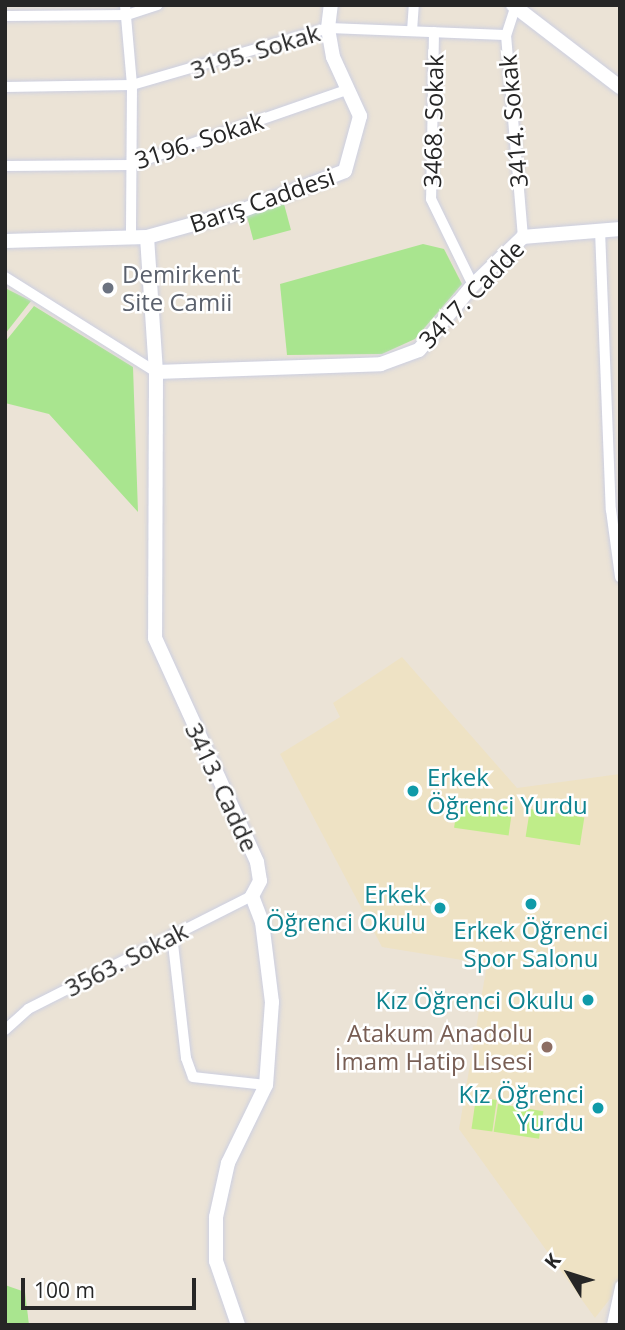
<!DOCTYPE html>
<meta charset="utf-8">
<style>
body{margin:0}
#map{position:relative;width:625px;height:1330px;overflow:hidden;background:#ebe3d6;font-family:"Open Sans",sans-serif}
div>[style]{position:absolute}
.education>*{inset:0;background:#eee2c4}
.green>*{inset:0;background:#a9e58f;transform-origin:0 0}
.pitch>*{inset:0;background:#bfed89;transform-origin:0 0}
.roads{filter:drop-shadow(0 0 2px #cccfe1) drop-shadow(0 0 2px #cccfe1)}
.street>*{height:10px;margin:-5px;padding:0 5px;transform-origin:5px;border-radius:5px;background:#fff}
.secondary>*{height:14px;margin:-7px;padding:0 7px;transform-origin:7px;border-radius:7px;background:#fff}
.dots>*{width:19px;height:19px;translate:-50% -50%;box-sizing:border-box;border:4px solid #fff;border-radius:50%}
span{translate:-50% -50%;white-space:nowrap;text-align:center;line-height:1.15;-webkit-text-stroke:5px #fff;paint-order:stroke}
.street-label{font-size:24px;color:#262626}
.worship-label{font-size:24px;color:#5b616d}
.left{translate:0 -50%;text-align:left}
.culture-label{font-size:24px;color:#0d838f}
.right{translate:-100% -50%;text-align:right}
.education-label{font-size:24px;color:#785e54}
.frame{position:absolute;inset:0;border:7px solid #262626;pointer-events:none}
.north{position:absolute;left:534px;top:1239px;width:70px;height:70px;-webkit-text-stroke:5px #fff;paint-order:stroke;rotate:308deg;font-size:19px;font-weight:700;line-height:28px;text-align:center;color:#262626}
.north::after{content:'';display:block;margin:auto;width:24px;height:32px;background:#262626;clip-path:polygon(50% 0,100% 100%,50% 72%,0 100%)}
.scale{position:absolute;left:21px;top:1278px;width:175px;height:32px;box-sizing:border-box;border:4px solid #262626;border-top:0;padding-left:9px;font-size:21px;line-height:24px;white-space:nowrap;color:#262626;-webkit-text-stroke:5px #fff;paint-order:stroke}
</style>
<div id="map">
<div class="education">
<div style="clip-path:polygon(402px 657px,517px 788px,620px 774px,620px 1286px,595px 1318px,459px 1129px,487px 964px,382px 947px,280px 754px,340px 717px,333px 703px)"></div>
</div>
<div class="green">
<div style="left:284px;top:204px;width:27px;height:39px;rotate:75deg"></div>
<div style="clip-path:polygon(423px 244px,444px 249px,462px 284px,415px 339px,382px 354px,287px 355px,280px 284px)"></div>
<div style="clip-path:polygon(5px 288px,31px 301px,5px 334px)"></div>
<div style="clip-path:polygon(34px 306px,133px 367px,138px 512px,49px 414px,5px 403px,5px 342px)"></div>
<div style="clip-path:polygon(5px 1285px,25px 1292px,29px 1325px,5px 1325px)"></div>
</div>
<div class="pitch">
<div style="left:458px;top:800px;width:55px;height:28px;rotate:8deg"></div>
<div style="left:530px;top:809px;width:55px;height:28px;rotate:9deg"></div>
<div style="left:476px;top:1097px;width:21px;height:32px;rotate:8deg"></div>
<div style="left:498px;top:1104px;width:46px;height:28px;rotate:9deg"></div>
</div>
<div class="roads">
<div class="street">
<div style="left:125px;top:5px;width:80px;rotate:85deg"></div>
<div style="left:132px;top:85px;width:154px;rotate:90.4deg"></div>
<div style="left:516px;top:5px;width:32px;rotate:108deg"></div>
<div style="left:506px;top:35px;width:203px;rotate:85.2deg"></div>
<div style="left:5px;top:16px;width:122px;rotate:-0.5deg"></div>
<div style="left:127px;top:15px;width:32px;rotate:-18deg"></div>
<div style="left:412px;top:31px;width:26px;rotate:-86deg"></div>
<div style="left:434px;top:32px;width:167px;rotate:91deg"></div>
<div style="left:431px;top:199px;width:96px;rotate:64deg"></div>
<div style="left:5px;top:87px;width:127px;rotate:-0.9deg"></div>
<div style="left:132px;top:85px;width:204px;rotate:-16.2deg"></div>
<div style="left:328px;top:28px;width:178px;rotate:2.3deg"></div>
<div style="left:5px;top:166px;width:125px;rotate:-0.5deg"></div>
<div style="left:130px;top:165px;width:229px;rotate:-19.1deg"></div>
<div style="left:600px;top:230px;width:280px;rotate:87.8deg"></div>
<div style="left:611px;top:510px;width:68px;rotate:82.3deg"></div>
<div style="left:5px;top:277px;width:178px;rotate:32.2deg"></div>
<div style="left:172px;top:935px;width:124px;rotate:83.5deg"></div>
<div style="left:186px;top:1058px;width:20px;rotate:70deg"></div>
<div style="left:193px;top:1077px;width:73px;rotate:6.3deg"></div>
<div style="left:5px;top:1030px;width:31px;rotate:-42deg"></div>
<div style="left:28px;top:1009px;width:251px;rotate:-26.8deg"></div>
<div style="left:612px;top:1325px;width:40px;rotate:-78deg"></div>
</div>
<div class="secondary">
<div style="left:513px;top:5px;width:135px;rotate:37.5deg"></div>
<div style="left:147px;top:237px;width:135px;rotate:86.2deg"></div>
<div style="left:156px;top:372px;width:266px;rotate:90.2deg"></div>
<div style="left:155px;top:638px;width:246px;rotate:65.5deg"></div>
<div style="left:257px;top:862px;width:19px;rotate:81deg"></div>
<div style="left:260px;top:881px;width:17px;rotate:118deg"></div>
<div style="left:252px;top:896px;width:28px;rotate:69deg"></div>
<div style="left:262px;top:922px;width:81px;rotate:82.9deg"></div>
<div style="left:272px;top:1002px;width:83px;rotate:94.1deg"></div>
<div style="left:266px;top:1085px;width:87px;rotate:116deg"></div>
<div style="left:228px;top:1163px;width:55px;rotate:102.5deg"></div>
<div style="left:216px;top:1217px;width:44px;rotate:90deg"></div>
<div style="left:216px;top:1261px;width:68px;rotate:71deg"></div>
<div style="left:5px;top:241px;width:142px;rotate:-1.6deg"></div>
<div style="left:147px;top:237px;width:98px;rotate:-15.5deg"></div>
<div style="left:241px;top:211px;width:111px;rotate:-21deg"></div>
<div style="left:345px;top:171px;width:57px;rotate:-74.7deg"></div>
<div style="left:360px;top:116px;width:65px;rotate:-114.6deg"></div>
<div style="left:333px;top:57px;width:29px;rotate:-100deg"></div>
<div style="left:328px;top:28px;width:23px;rotate:-83deg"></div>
<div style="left:156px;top:372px;width:225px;rotate:-2deg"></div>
<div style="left:381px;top:364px;width:40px;rotate:-20.2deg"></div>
<div style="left:419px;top:350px;width:85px;rotate:-50.3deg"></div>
<div style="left:473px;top:285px;width:69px;rotate:-43.8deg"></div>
<div style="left:523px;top:237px;width:97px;rotate:-4.7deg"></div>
</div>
</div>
<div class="dots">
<div style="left:108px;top:288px;background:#6b7280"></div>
<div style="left:413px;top:791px;background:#0f9aa8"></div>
<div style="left:531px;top:904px;background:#0f9aa8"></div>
<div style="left:440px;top:908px;background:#0f9aa8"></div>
<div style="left:588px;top:1000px;background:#0f9aa8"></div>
<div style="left:547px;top:1047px;background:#8d6e63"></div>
<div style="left:598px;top:1108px;background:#0f9aa8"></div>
</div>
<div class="street-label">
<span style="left:255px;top:51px;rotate:-17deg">3195. Sokak</span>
<span style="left:433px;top:121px;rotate:-89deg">3468. Sokak</span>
<span style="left:513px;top:121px;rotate:-95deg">3414. Sokak</span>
<span style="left:199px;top:140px;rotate:-18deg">3196. Sokak</span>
<span style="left:262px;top:200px;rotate:-19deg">Barış Caddesi</span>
<span style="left:471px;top:294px;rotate:-46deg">3417. Cadde</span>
<span style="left:222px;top:787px;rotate:65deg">3413. Cadde</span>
<span style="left:126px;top:959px;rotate:-27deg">3563. Sokak</span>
</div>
<div class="worship-label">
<span class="left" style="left:122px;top:288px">Demirkent<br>Site Camii</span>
</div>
<div class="culture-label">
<span class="left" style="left:427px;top:791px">Erkek<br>Öğrenci Yurdu</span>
<span class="right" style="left:426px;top:908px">Erkek<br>Öğrenci Okulu</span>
<span style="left:531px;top:944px">Erkek Öğrenci<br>Spor Salonu</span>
<span class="right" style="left:574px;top:1000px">Kız Öğrenci Okulu</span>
<span class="right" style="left:584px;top:1108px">Kız Öğrenci<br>Yurdu</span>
</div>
<div class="education-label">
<span class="right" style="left:533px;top:1047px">Atakum Anadolu<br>İmam Hatip Lisesi</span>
</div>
<div class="frame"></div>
<div class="north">K</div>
<div class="scale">100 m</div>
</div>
